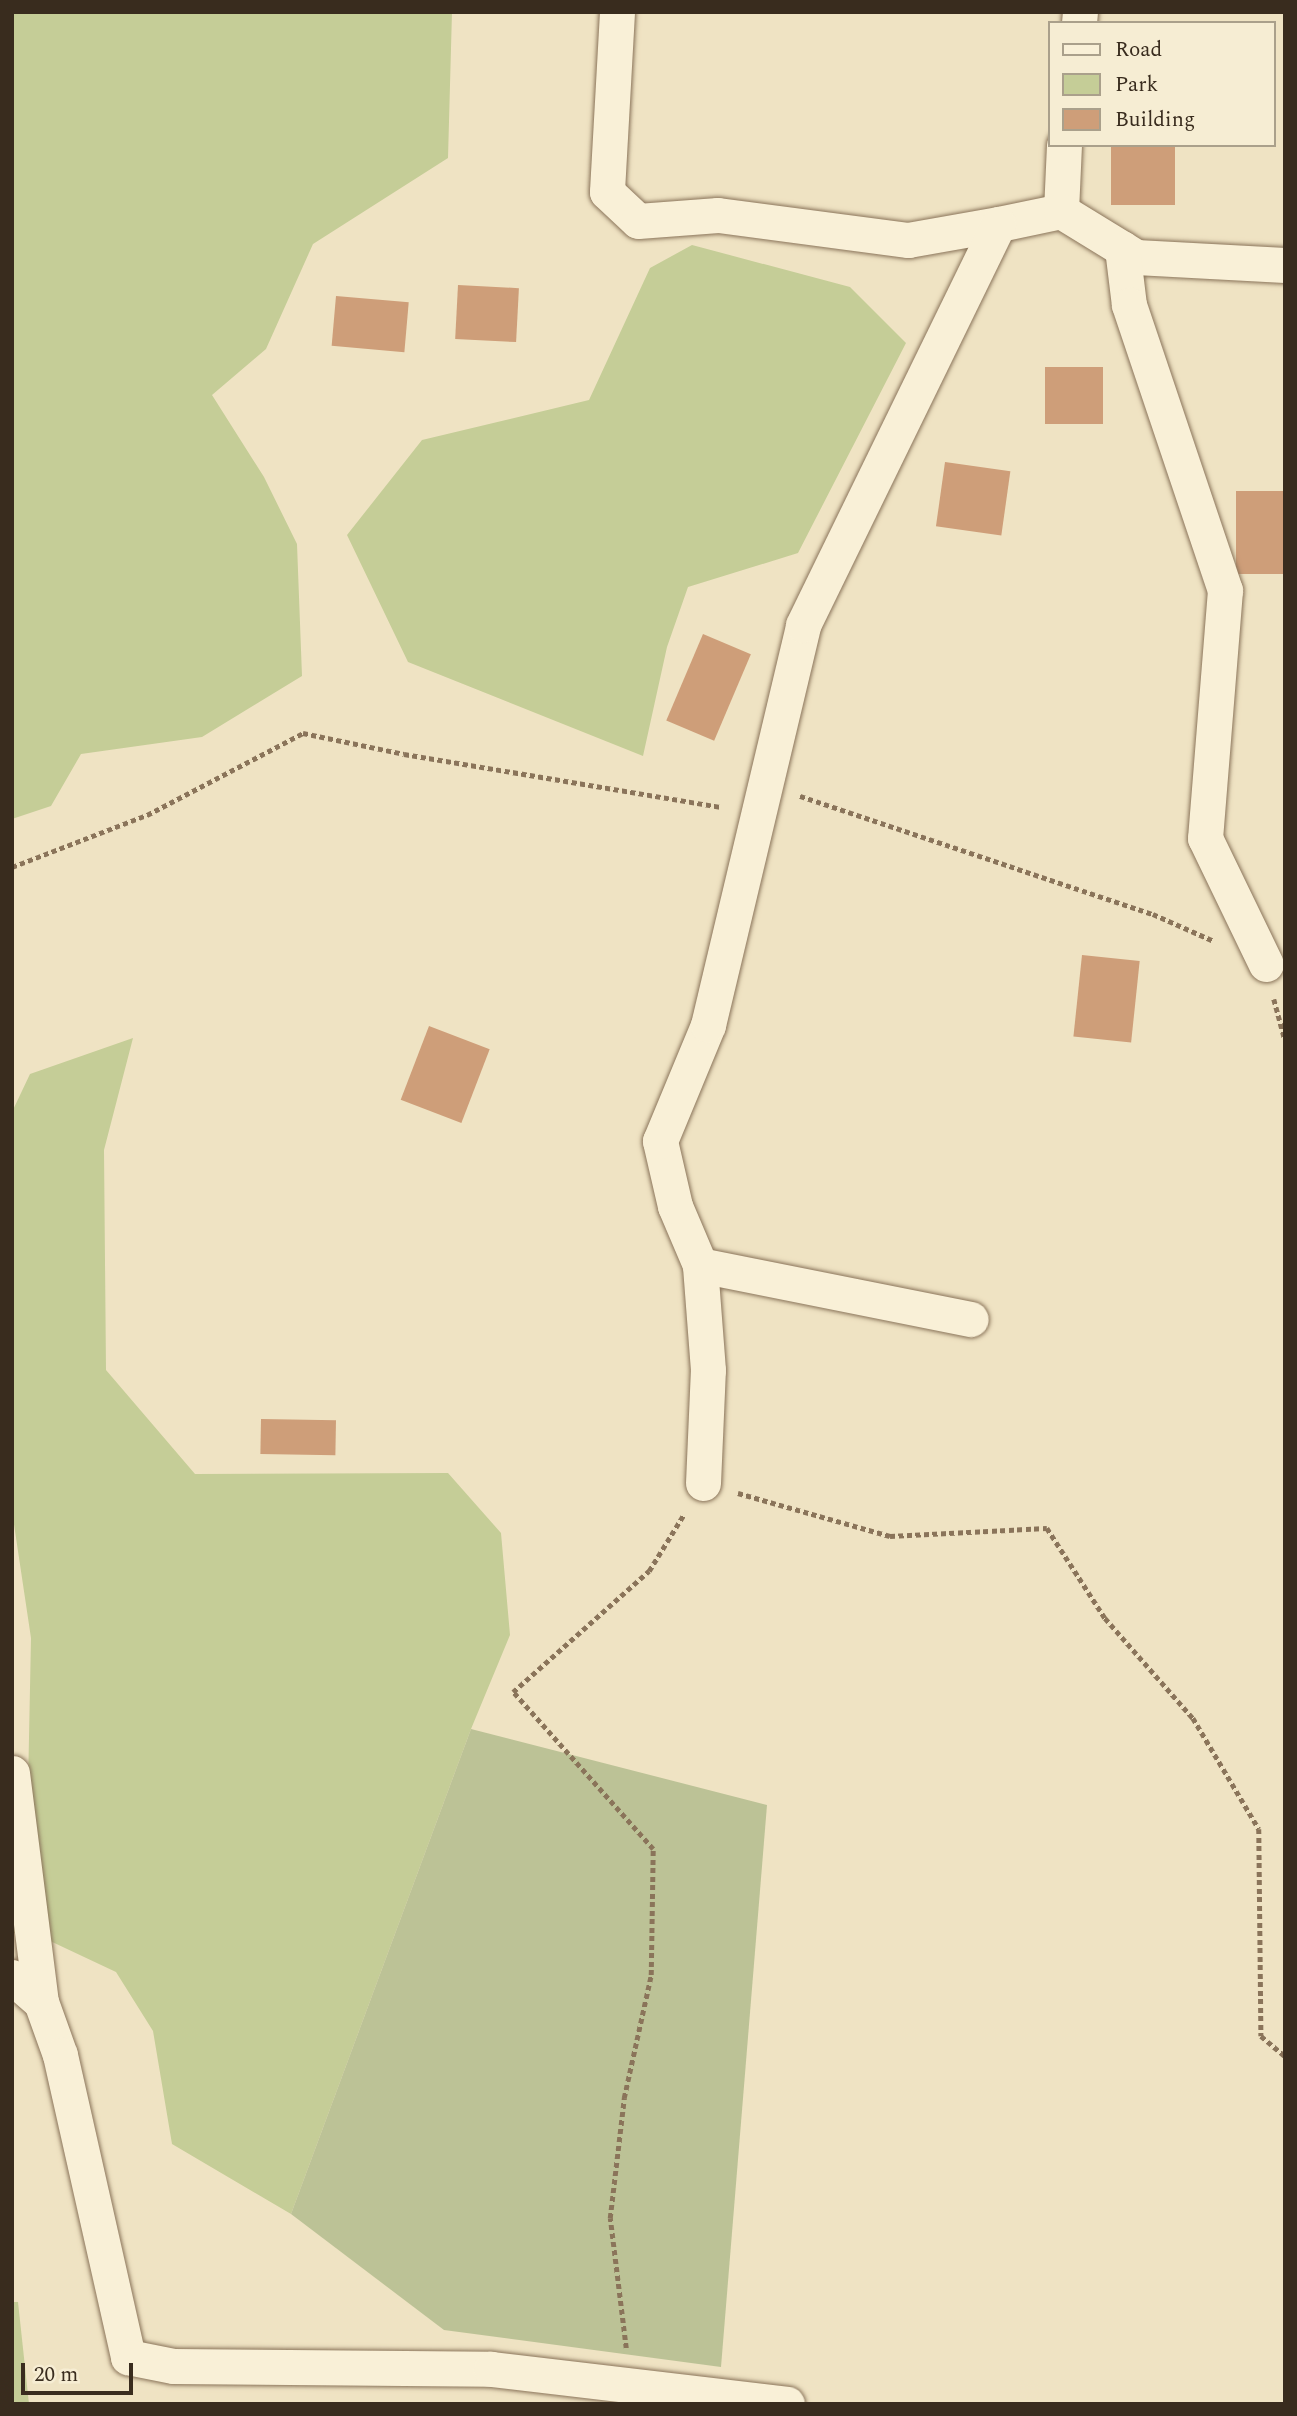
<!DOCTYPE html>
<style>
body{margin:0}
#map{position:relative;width:1297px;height:2416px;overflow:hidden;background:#efe3c3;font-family:Spectral,serif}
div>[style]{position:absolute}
.green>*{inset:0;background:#c5cd97}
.cemetery>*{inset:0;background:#bcc296}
.building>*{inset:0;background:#ce9e79;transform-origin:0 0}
.path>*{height:4.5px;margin-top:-2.25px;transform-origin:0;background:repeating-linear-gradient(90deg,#8a745a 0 5px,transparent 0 8.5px)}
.roads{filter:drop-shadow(0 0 2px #8a745a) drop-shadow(0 0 2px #8a745a)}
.minor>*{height:35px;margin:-17.5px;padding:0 17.5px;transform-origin:17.5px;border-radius:17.5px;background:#f9f0d7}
span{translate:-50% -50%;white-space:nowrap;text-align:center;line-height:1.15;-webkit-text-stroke:5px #f6edd3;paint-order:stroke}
.frame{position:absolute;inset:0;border:14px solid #392c1e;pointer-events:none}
.legend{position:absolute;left:1048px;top:21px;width:228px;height:126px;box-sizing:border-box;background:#f6edd3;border:2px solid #aaa08b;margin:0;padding:9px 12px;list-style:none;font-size:21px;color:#392c1e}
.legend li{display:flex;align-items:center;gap:14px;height:35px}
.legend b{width:35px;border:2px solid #aaa08b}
.scale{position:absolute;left:21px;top:2363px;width:112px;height:32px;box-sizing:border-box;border:4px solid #392c1e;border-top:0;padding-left:9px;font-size:21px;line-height:24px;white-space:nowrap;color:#392c1e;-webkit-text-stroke:5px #f6edd3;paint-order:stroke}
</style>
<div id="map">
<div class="green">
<div style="clip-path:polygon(12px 12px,452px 12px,448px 158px,313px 244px,266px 349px,212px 395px,264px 477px,297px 544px,302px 676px,202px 737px,81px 754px,51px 806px,12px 819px)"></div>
<div style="clip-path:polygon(692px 245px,850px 287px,906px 343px,798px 553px,688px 587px,667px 647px,643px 756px,408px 662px,347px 535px,422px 440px,589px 400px,650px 268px)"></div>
<div style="clip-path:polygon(133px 1038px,104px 1150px,106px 1370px,195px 1474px,448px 1473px,501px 1533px,510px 1635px,471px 1729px,291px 2214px,172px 2144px,153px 2031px,116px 1972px,31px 1932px,12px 1933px,12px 1794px,28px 1787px,31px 1638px,12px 1511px,12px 1112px,30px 1074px)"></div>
<div style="clip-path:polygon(12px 2302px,18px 2302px,29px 2404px,12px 2404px)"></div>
</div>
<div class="cemetery">
<div style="clip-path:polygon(471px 1729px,767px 1805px,721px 2367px,444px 2330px,291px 2214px)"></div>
</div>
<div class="building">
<div style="left:1111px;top:145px;width:64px;height:60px"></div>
<div style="left:458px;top:285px;width:61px;height:54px;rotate:3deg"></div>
<div style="left:336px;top:296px;width:73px;height:50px;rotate:5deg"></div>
<div style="left:1045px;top:367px;width:58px;height:57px"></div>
<div style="left:945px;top:462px;width:66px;height:65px;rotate:8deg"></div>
<div style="left:1285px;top:491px;width:83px;height:49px;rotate:90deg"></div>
<div style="left:703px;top:634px;width:52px;height:94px;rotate:23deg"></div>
<div style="left:1082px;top:955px;width:58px;height:82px;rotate:6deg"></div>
<div style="left:429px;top:1026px;width:65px;height:79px;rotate:21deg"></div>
<div style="left:261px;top:1419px;width:75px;height:35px;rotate:1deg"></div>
</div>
<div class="path">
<div style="left:800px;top:796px;width:372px;rotate:18.5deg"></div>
<div style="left:1153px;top:914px;width:67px;rotate:23.9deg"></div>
<div style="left:12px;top:867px;width:145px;rotate:-21.1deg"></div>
<div style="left:147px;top:815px;width:176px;rotate:-27.7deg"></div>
<div style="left:303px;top:733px;width:103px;rotate:11.7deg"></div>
<div style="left:404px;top:754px;width:322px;rotate:9.5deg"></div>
<div style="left:1274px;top:999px;width:42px;rotate:75deg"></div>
<div style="left:738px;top:1493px;width:158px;rotate:15.8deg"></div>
<div style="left:890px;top:1536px;width:157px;rotate:-2.9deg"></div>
<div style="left:1047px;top:1528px;width:107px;rotate:57.2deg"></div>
<div style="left:1105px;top:1618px;width:133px;rotate:48.7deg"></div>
<div style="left:1193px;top:1718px;width:129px;rotate:59.3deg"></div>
<div style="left:1259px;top:1829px;width:207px;rotate:89.4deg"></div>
<div style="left:1261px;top:2036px;width:31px;rotate:40deg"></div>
<div style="left:626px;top:2348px;width:131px;rotate:-97deg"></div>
<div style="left:610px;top:2218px;width:121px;rotate:-83.3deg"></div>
<div style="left:624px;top:2098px;width:126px;rotate:-77.6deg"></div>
<div style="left:651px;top:1975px;width:126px;rotate:-89.1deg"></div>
<div style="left:653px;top:1849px;width:210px;rotate:-131.7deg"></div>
<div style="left:513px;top:1692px;width:182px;rotate:-41.7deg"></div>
<div style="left:649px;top:1571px;width:67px;rotate:-58.4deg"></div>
</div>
<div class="roads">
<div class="minor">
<div style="left:617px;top:12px;width:180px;rotate:93.2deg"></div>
<div style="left:607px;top:192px;width:42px;rotate:43.1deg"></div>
<div style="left:638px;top:221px;width:80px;rotate:-4.3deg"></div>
<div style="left:718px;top:215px;width:192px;rotate:7.5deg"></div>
<div style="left:908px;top:240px;width:92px;rotate:-10deg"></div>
<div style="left:999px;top:224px;width:63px;rotate:-11.8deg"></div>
<div style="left:1061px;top:211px;width:66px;rotate:-87.4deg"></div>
<div style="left:1079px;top:23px;width:11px;rotate:-85deg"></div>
<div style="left:1061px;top:211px;width:88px;rotate:31.5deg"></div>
<div style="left:1136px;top:257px;width:149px;rotate:3.1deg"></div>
<div style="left:1122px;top:248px;width:57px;rotate:83deg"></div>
<div style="left:1129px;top:305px;width:301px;rotate:71.4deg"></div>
<div style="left:1225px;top:590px;width:249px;rotate:94.6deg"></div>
<div style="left:1205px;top:838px;width:140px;rotate:64.2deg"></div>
<div style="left:700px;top:1265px;width:276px;rotate:11.3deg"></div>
<div style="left:703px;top:1483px;width:113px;rotate:-87.5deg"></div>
<div style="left:708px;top:1370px;width:105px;rotate:-94.4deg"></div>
<div style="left:700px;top:1265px;width:64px;rotate:-113deg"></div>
<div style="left:675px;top:1206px;width:67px;rotate:-103deg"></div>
<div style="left:660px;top:1141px;width:126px;rotate:-67.5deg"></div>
<div style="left:708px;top:1025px;width:411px;rotate:-76.6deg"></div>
<div style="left:803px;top:625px;width:446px;rotate:-64deg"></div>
<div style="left:12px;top:1773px;width:231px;rotate:82.8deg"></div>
<div style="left:12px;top:1977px;width:38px;rotate:41deg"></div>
<div style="left:41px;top:2002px;width:56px;rotate:70.3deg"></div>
<div style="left:60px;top:2055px;width:310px;rotate:77.3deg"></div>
<div style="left:128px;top:2357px;width:46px;rotate:11.3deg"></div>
<div style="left:173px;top:2366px;width:318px;rotate:0.5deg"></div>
<div style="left:491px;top:2369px;width:298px;rotate:6.7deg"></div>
</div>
</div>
<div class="frame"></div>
<ul class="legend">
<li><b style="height:9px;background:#f9f0d7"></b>Road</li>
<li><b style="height:19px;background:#c5cd97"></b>Park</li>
<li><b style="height:19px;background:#ce9e79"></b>Building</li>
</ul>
<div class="scale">20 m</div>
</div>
